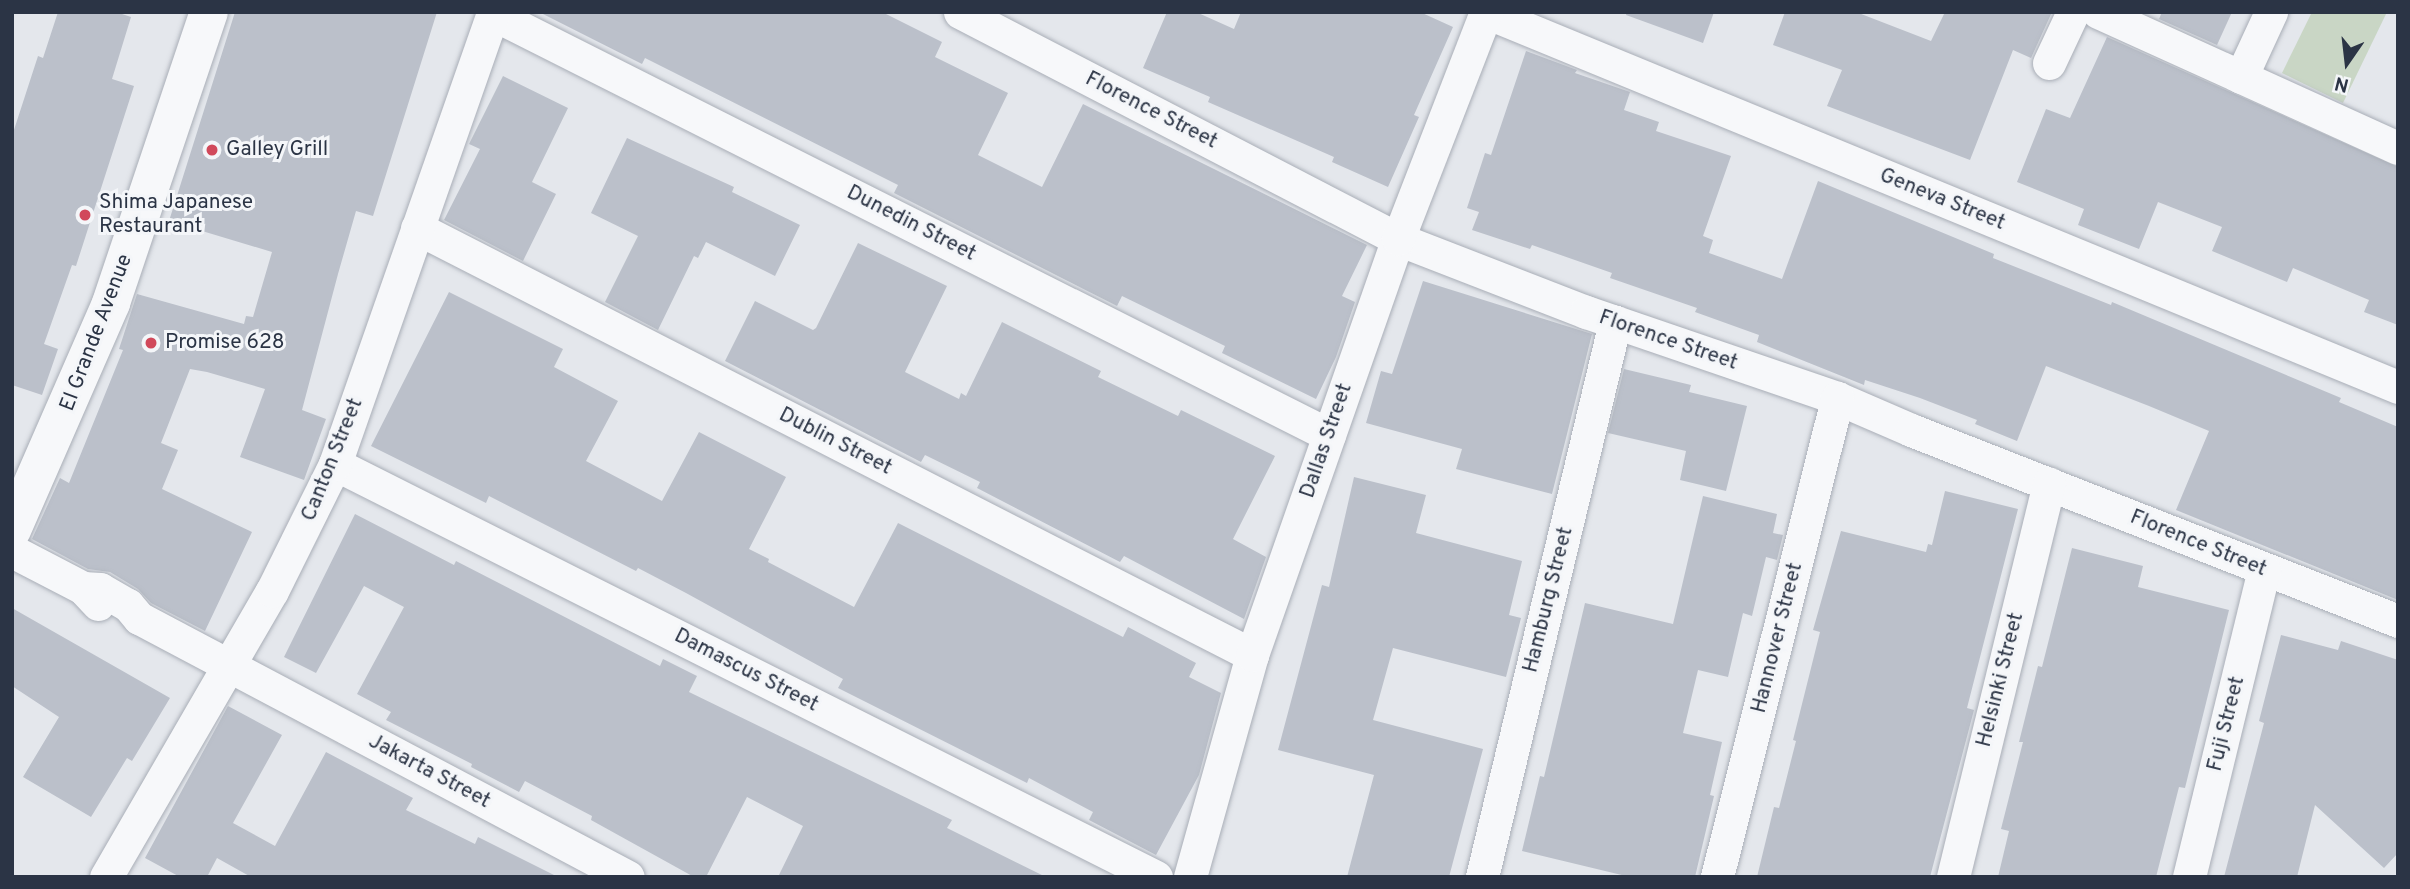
<!DOCTYPE html>
<style>
body{margin:0}
#map{position:relative;width:2410px;height:889px;overflow:hidden;background:#e4e7ec;font-family:Overpass,sans-serif}
div>[style]{position:absolute}
.green>*{inset:0;background:#c9d6c5}
.building>*{inset:0;background:#bbc0ca}
.roads{filter:drop-shadow(0 0 2px #a9aeb7) drop-shadow(0 0 2px #a9aeb7)}
.minor>*{height:33px;margin:-16.5px;padding:0 16.5px;transform-origin:16.5px;border-radius:16.5px;background:#f7f8fa}
.tertiary>*{height:38px;margin:-19px;padding:0 19px;transform-origin:19px;border-radius:19px;background:#f7f8fa}
.dots>*{width:19px;height:19px;translate:-50% -50%;box-sizing:border-box;border:4px solid #f4f6f9;border-radius:50%}
span{translate:-50% -50%;white-space:nowrap;text-align:center;line-height:1.15;-webkit-text-stroke:6px #f4f6f9;paint-order:stroke}
.street-label{font-size:21px;color:#2b3445}
.poi-label{font-size:21px;color:#2b3445}
.left{translate:0 -50%;text-align:left}
.frame{position:absolute;inset:0;border:14px solid #2b3445;pointer-events:none}
.north{position:absolute;left:2312px;top:28px;width:70px;height:70px;-webkit-text-stroke:5px #f4f6f9;paint-order:stroke;rotate:194deg;font-size:19px;font-weight:700;line-height:28px;text-align:center;color:#2b3445}
.north::after{content:'';display:block;margin:auto;width:24px;height:32px;background:#2b3445;clip-path:polygon(50% 0,100% 100%,50% 72%,0 100%)}
</style>
<div id="map">
<div class="green">
<div style="clip-path:polygon(2312px 12px,2387px 12px,2343px 103px,2282px 73px)"></div>
</div>
<div class="building">
<div style="clip-path:polygon(58px 12px,116px 12px,131px 17px,112px 79px,134px 86px,76px 266px,72px 265px,44px 344px,58px 349px,42px 395px,12px 385px,12px 136px,38px 56px,43px 58px)"></div>
<div style="clip-path:polygon(235px 12px,437px 12px,373px 216px,356px 211px,338px 274px,302px 410px,326px 419px,304px 480px,240px 457px,265px 389px,207px 372px,190px 369px,161px 443px,178px 450px,162px 489px,252px 532px,205px 631px,151px 603px,138px 589px,110px 572px,88px 569px,32px 539px,60px 478px,69px 483px,123px 350px,119px 349px,137px 294px,244px 324px,246px 316px,253px 317px,272px 252px,169px 221px)"></div>
<div style="clip-path:polygon(539px 12px,882px 12px,942px 42px,935px 57px,1008px 93px,978px 155px,1042px 187px,1083px 104px,1367px 245px,1342px 296px,1355px 302px,1336px 357px,1316px 399px,1222px 353px,1225px 346px,1122px 296px,1117px 306px,894px 193px,898px 185px,645px 58px,642px 64px)"></div>
<div style="clip-path:polygon(1167px 12px,1196px 12px,1234px 29px,1241px 12px,1420px 12px,1453px 27px,1414px 115px,1419px 117px,1388px 187px,1332px 162px,1334px 157px,1208px 102px,1210px 97px,1143px 68px)"></div>
<div style="clip-path:polygon(1627px 12px,1714px 12px,1703px 43px,1626px 15px)"></div>
<div style="clip-path:polygon(1785px 12px,1856px 12px,1931px 41px,1945px 12px,2052px 12px,2031px 58px,2013px 50px,1970px 160px,1827px 106px,1842px 70px,1773px 45px)"></div>
<div style="clip-path:polygon(2162px 12px,2232px 12px,2217px 45px,2159px 19px)"></div>
<div style="clip-path:polygon(2107px 37px,2398px 167px,2398px 325px,2364px 312px,2369px 300px,2293px 268px,2287px 282px,2212px 251px,2222px 227px,2158px 202px,2139px 249px,2078px 225px,2084px 209px,2017px 182px,2046px 109px,2070px 118px)"></div>
<div style="clip-path:polygon(1526px 51px,1577px 70px,1575px 73px,1630px 92px,1624px 110px,1659px 122px,1656px 131px,1731px 156px,1703px 236px,1713px 240px,1709px 253px,1782px 279px,1818px 181px,1994px 254px,1993px 258px,2111px 305px,2112px 302px,2341px 398px,2339px 402px,2398px 427px,2398px 600px,2176px 510px,2209px 431px,2149px 406px,2046px 366px,2017px 441px,1975px 424px,1977px 420px,1920px 398px,1865px 380px,1864px 385px,1757px 342px,1759px 335px,1695px 312px,1697px 308px,1610px 278px,1612px 273px,1532px 245px,1530px 249px,1472px 230px,1479px 212px,1467px 208px,1485px 153px,1491px 155px)"></div>
<div style="clip-path:polygon(503px 76px,568px 108px,532px 182px,556px 194px,523px 261px,444px 220px,480px 149px,469px 144px)"></div>
<div style="clip-path:polygon(627px 138px,734px 187px,732px 192px,800px 225px,775px 276px,706px 242px,698px 258px,694px 256px,658px 330px,605px 302px,638px 236px,591px 213px)"></div>
<div style="clip-path:polygon(858px 243px,947px 286px,905px 372px,959px 399px,961px 393px,966px 396px,1002px 322px,1101px 371px,1098px 377px,1178px 416px,1181px 410px,1275px 456px,1233px 539px,1266px 557px,1244px 619px,1124px 556px,1120px 562px,977px 488px,980px 482px,925px 455px,921px 462px,725px 361px,755px 301px,813px 330px,816px 328px)"></div>
<div style="clip-path:polygon(1423px 281px,1592px 334px,1552px 494px,1456px 469px,1462px 449px,1366px 423px,1381px 371px,1392px 374px)"></div>
<div style="clip-path:polygon(449px 292px,563px 349px,554px 367px,618px 401px,586px 461px,662px 501px,699px 432px,786px 477px,749px 549px,769px 559px,768px 562px,854px 607px,898px 523px,1123px 637px,1128px 627px,1196px 663px,1189px 677px,1221px 693px,1199px 775px,1156px 855px,1089px 820px,1093px 812px,1029px 778px,1027px 783px,838px 688px,843px 679px,686px 593px,638px 568px,636px 571px,489px 496px,486px 503px,371px 446px)"></div>
<div style="clip-path:polygon(1624px 369px,1691px 385px,1689px 392px,1747px 406px,1726px 491px,1680px 480px,1686px 451px,1608px 433px)"></div>
<div style="clip-path:polygon(1354px 477px,1426px 495px,1416px 533px,1522px 561px,1509px 615px,1521px 618px,1506px 677px,1393px 648px,1373px 720px,1483px 749px,1449px 877px,1347px 877px,1374px 775px,1278px 750px,1322px 585px,1329px 587px)"></div>
<div style="clip-path:polygon(1945px 491px,2018px 509px,1967px 708px,1974px 710px,1930px 877px,1757px 877px,1774px 807px,1779px 808px,1796px 741px,1793px 740px,1820px 632px,1813px 630px,1841px 531px,1926px 552px,1928px 544px,1932px 545px)"></div>
<div style="clip-path:polygon(1703px 496px,1777px 514px,1773px 533px,1783px 535px,1777px 560px,1766px 557px,1752px 616px,1743px 613px,1728px 677px,1698px 670px,1683px 733px,1722px 742px,1710px 795px,1714px 796px,1695px 877px,1630px 877px,1522px 851px,1540px 776px,1544px 777px,1585px 603px,1673px 624px)"></div>
<div style="clip-path:polygon(355px 514px,454px 565px,456px 561px,660px 666px,663px 659px,697px 676px,689px 692px,952px 820px,947px 828px,1046px 877px,778px 877px,803px 826px,747px 797px,706px 877px,694px 877px,591px 820px,592px 816px,525px 781px,519px 792px,471px 767px,472px 764px,386px 720px,391px 712px,357px 694px,404px 607px,364px 586px,316px 673px,284px 657px)"></div>
<div style="clip-path:polygon(2072px 548px,2143px 566px,2138px 587px,2229px 610px,2185px 788px,2179px 787px,2156px 877px,1998px 877px,2009px 831px,2001px 829px,2023px 742px,2019px 742px,2038px 666px,2042px 667px)"></div>
<div style="clip-path:polygon(12px 608px,170px 698px,132px 761px,127px 758px,91px 817px,23px 777px,59px 717px,12px 686px)"></div>
<div style="clip-path:polygon(2281px 635px,2338px 650px,2341px 641px,2398px 660px,2398px 853px,2384px 868px,2315px 805px,2297px 877px,2224px 877px,2264px 723px,2259px 721px)"></div>
<div style="clip-path:polygon(228px 706px,282px 735px,233px 823px,275px 846px,326px 752px,413px 798px,406px 810px,475px 844px,478px 837px,558px 877px,251px 877px,217px 858px,207px 877px,180px 877px,145px 858px)"></div>
</div>
<div class="roads">
<div class="minor">
<div style="left:960px;top:12px;width:493px;rotate:27.4deg"></div>
<div style="left:1398px;top:239px;width:202px;rotate:21.2deg"></div>
<div style="left:1586px;top:312px;width:265px;rotate:18.9deg"></div>
<div style="left:1837px;top:398px;width:81px;rotate:23.4deg"></div>
<div style="left:1911px;top:430px;width:523px;rotate:21.41deg"></div>
<div style="left:1486px;top:12px;width:986px;rotate:22.35deg"></div>
<div style="left:2098px;top:12px;width:329px;rotate:24.4deg"></div>
<div style="left:493px;top:14px;width:936px;rotate:26.73deg"></div>
<div style="left:2049px;top:63px;width:56px;rotate:-64.8deg"></div>
<div style="left:2241px;top:77px;width:72px;rotate:-65.2deg"></div>
<div style="left:417px;top:228px;width:938px;rotate:27.08deg"></div>
<div style="left:335px;top:464px;width:919px;rotate:26.7deg"></div>
<div style="left:12px;top:551px;width:80px;rotate:27.5deg"></div>
<div style="left:83px;top:588px;width:22px;rotate:47deg"></div>
<div style="left:83px;top:588px;width:17px;rotate:3deg"></div>
<div style="left:100px;top:589px;width:32px;rotate:30deg"></div>
<div style="left:128px;top:605px;width:17px;rotate:50deg"></div>
<div style="left:139px;top:618px;width:553px;rotate:27.91deg"></div>
<div style="left:106px;top:877px;width:331px;rotate:-59.9deg"></div>
<div style="left:272px;top:591px;width:142px;rotate:-63.6deg"></div>
<div style="left:335px;top:464px;width:479px;rotate:-70.7deg"></div>
<div style="left:1190px;top:877px;width:230px;rotate:-74.4deg"></div>
<div style="left:1252px;top:655px;width:441px;rotate:-70.7deg"></div>
<div style="left:1398px;top:239px;width:243px;rotate:-68.8deg"></div>
<div style="left:1482px;top:877px;width:571px;rotate:-76.52deg"></div>
<div style="left:1717px;top:877px;width:494px;rotate:-75.9deg"></div>
<div style="left:1953px;top:877px;width:405px;rotate:-76.3deg"></div>
<div style="left:2189px;top:877px;width:316px;rotate:-76.3deg"></div>
</div>
<div class="tertiary">
<div style="left:12px;top:530px;width:248px;rotate:-66.4deg"></div>
<div style="left:111px;top:303px;width:307px;rotate:-71.4deg"></div>
</div>
</div>
<div class="dots">
<div style="left:212px;top:150px;background:#d1495b"></div>
<div style="left:85px;top:215px;background:#d1495b"></div>
<div style="left:151px;top:343px;background:#d1495b"></div>
</div>
<div class="street-label">
<span style="left:1151px;top:111px;rotate:27deg">Florence Street</span>
<span style="left:1942px;top:200px;rotate:22deg">Geneva Street</span>
<span style="left:911px;top:224px;rotate:27deg">Dunedin Street</span>
<span style="left:97px;top:333px;rotate:-69deg">El Grande Avenue</span>
<span style="left:1668px;top:341px;rotate:19deg">Florence Street</span>
<span style="left:1327px;top:441px;rotate:-71deg">Dallas Street</span>
<span style="left:835px;top:442px;rotate:27deg">Dublin Street</span>
<span style="left:333px;top:460px;rotate:-68deg">Canton Street</span>
<span style="left:2198px;top:544px;rotate:22deg">Florence Street</span>
<span style="left:1549px;top:600px;rotate:-76deg">Hamburg Street</span>
<span style="left:1778px;top:638px;rotate:-76deg">Hannover Street</span>
<span style="left:746px;top:671px;rotate:27deg">Damascus Street</span>
<span style="left:2001px;top:680px;rotate:-76deg">Helsinki Street</span>
<span style="left:2227px;top:724px;rotate:-76deg">Fuji Street</span>
<span style="left:429px;top:772px;rotate:28deg">Jakarta Street</span>
</div>
<div class="poi-label">
<span class="left" style="left:226px;top:150px">Galley Grill</span>
<span class="left" style="left:99px;top:215px">Shima Japanese<br>Restaurant</span>
<span class="left" style="left:165px;top:343px">Promise 628</span>
</div>
<div class="frame"></div>
<div class="north">N</div>
</div>
